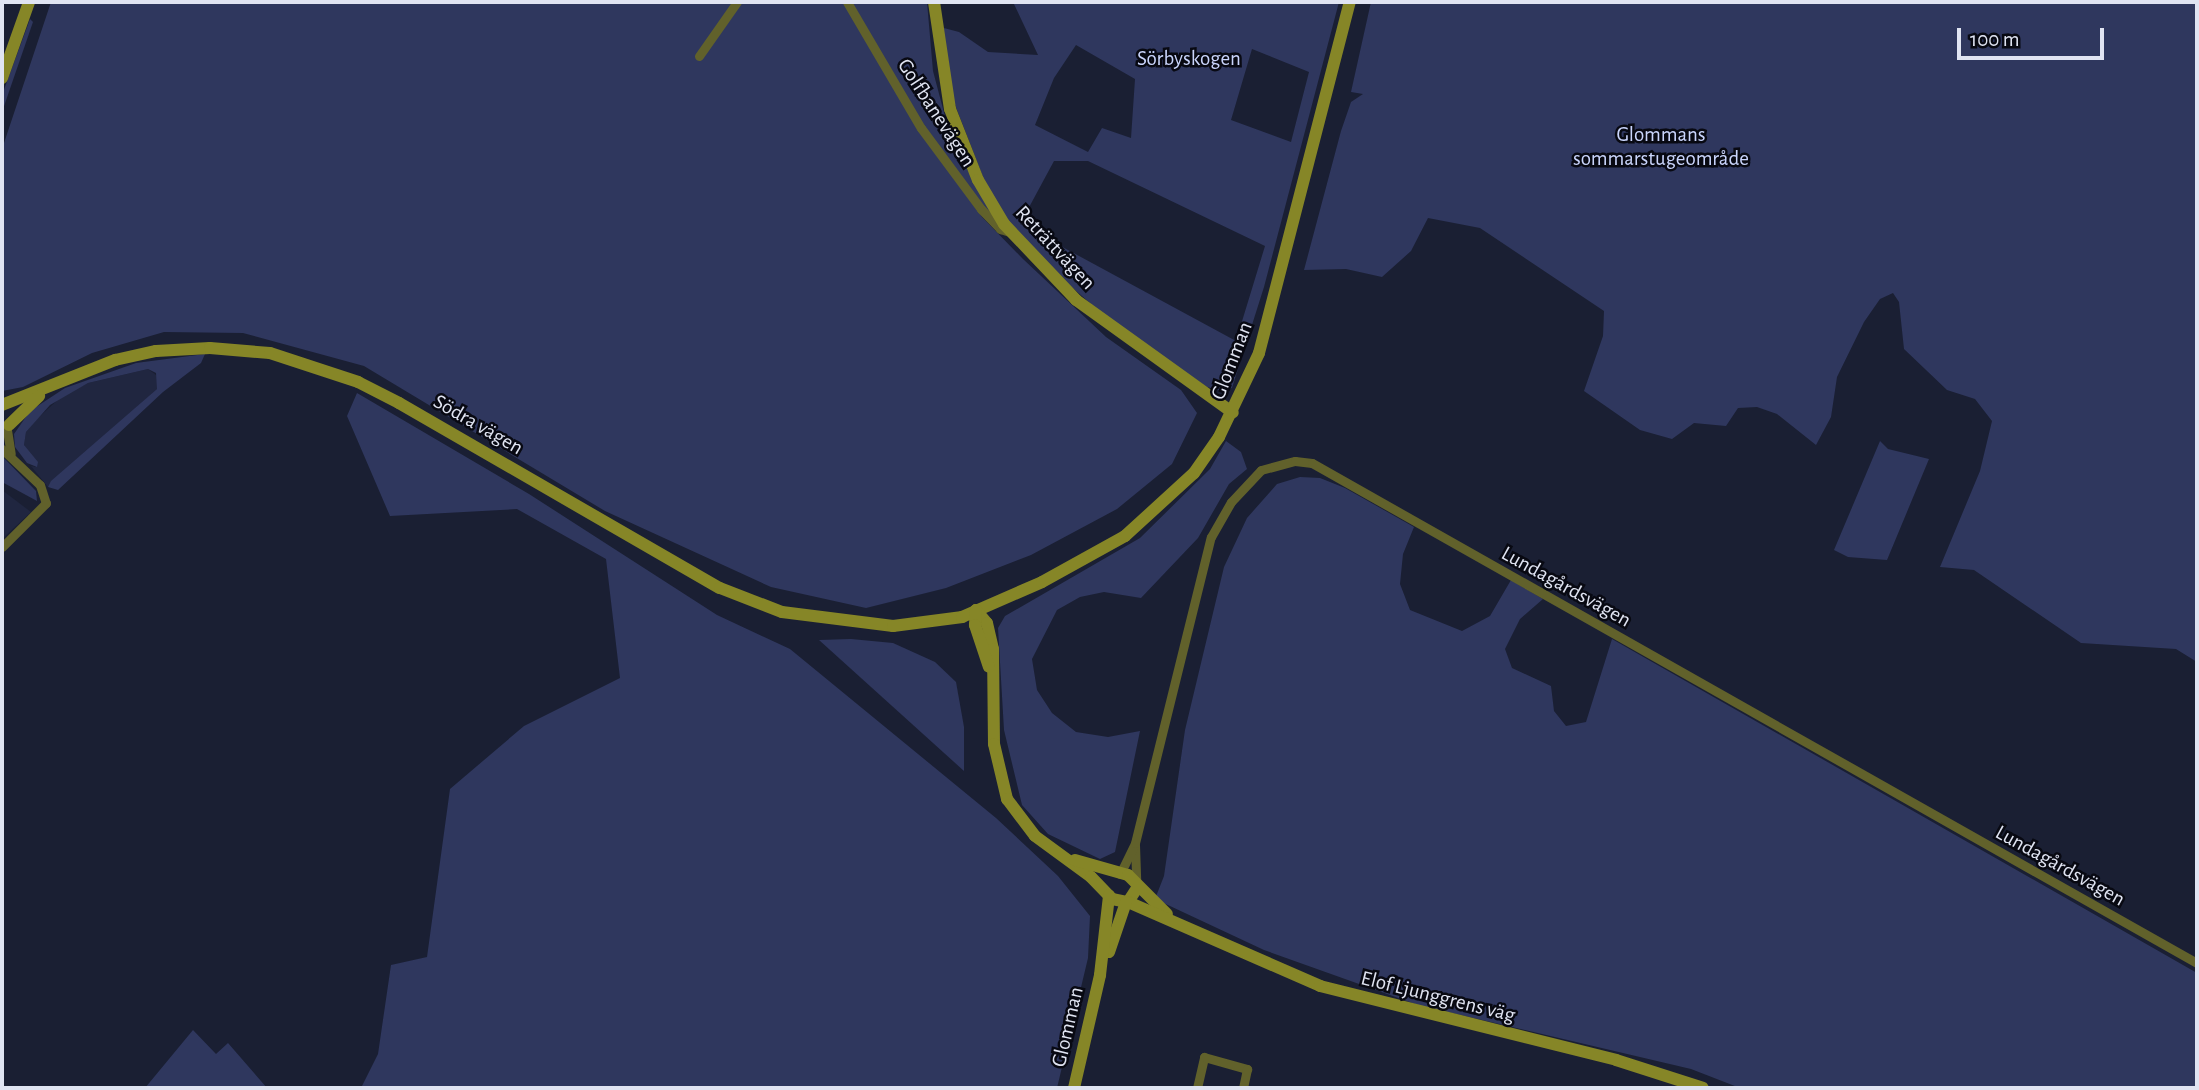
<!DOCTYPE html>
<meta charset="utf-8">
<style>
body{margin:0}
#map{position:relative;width:2199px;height:1090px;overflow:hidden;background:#1a1f33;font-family:"Alegreya Sans",sans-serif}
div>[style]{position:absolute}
.built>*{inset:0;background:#202640}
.green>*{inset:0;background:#2f375e}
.street>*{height:9px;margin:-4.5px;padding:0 4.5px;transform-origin:4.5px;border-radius:4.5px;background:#61612b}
.secondary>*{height:12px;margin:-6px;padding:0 6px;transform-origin:6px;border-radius:6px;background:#868627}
span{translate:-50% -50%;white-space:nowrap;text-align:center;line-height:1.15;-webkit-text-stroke:5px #080912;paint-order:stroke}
.park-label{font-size:21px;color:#cad5fc}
.street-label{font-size:21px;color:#e0e4f2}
.frame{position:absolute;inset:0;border:4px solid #e0e4f2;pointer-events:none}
.scale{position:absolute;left:1957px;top:28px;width:147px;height:32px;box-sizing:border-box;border:4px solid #e0e4f2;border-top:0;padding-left:9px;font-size:21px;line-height:24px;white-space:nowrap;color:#e0e4f2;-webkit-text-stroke:5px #080912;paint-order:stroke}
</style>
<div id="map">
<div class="built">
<div style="clip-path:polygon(148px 369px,160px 378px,157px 389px,48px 487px,31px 466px,36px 467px,24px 445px,26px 432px,37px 419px,62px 396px,88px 383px)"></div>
<div style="clip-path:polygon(2px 490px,31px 512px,2px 539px)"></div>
</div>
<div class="green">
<div style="clip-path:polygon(51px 2px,927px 2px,933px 71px,952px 143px,997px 221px,952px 175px,982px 217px,1023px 259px,1106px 337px,1181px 390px,1197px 413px,1172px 464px,1117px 509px,1031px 555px,946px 588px,866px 608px,771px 587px,605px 511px,364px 366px,243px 333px,164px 332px,92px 353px,23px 387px,2px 391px,2px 149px)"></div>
<div style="clip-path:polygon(evenodd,1013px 2px,1339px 2px,1264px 287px,1232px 388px,1222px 391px,1207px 387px,1106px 317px,1027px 248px,990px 195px,952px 97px,940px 27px,959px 32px,988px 52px,1038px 55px,1013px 2px,1076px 45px,1135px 79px,1131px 138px,1102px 128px,1088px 152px,1035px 125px,1054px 78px,1076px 45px,1013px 2px,1252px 49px,1309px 72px,1291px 142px,1231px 120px,1252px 49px,1013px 2px,1054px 161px,1088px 161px,1265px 246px,1236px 341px,1020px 224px,1054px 161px)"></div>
<div style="clip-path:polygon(1371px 2px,2197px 2px,2197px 662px,2176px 649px,2081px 643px,1974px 570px,1940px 567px,1980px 471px,1992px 421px,1975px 399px,1947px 390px,1904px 349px,1899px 302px,1893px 293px,1880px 299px,1864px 322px,1837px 377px,1831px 417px,1816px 445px,1777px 414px,1757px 407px,1738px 408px,1726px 426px,1694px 423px,1672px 439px,1640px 430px,1584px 391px,1603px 336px,1604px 311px,1480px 228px,1428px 218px,1411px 251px,1382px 277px,1346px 269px,1304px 270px,1341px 131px,1351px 102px,1363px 94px,1351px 92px)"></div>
<div style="clip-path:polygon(30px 19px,33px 22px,2px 112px,2px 95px)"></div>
<div style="clip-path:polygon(205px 354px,201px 363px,163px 392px,58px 490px,48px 487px,51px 481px,157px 389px,156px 373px,148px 369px,88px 383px,50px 405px,26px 432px,24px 445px,38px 462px,37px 467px,27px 463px,15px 447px,14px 434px,30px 411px,65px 388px,136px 363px)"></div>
<div style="clip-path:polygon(357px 393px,529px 494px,717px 615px,790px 649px,996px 818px,1058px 876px,1090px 916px,1088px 958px,1057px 1088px,361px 1088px,378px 1054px,391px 965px,427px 957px,450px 789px,524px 726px,620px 678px,606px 559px,517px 509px,390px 516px,347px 416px)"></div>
<div style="clip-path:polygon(1226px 441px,1241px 452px,1247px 469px,1229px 484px,1198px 538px,1141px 598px,1104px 592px,1080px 597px,1057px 610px,1032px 659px,1037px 690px,1052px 713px,1076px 732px,1108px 737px,1140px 731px,1115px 852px,1100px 859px,1048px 834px,1022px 805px,1004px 730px,998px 628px,1005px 616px,1140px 538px,1210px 469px)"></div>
<div style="clip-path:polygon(1880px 441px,1888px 449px,1929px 459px,1887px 560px,1848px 557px,1834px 550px)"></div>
<div style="clip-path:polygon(2px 456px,36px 491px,37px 501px,2px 482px)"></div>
<div style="clip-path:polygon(1300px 477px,1320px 478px,1345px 488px,1414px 527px,1403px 554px,1400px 584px,1410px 610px,1462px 631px,1490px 616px,1511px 580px,1543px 599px,1520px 619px,1505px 649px,1512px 668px,1551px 686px,1554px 711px,1566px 726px,1586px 722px,1612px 639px,2197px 973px,2197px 1088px,1740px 1088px,1691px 1069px,1418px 1005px,1264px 950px,1155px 899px,1164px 876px,1185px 730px,1224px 567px,1247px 518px,1277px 484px)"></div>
<div style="clip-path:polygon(851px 639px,893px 643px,935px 662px,956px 682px,964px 727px,964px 771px,819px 640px)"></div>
<div style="clip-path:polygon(193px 1030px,216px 1054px,228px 1043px,267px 1088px,145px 1088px)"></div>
</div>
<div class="street">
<div style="left:847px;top:2px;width:146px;rotate:59.6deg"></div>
<div style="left:921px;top:128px;width:101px;rotate:53.5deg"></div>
<div style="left:981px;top:209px;width:28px;rotate:46deg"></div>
<div style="left:1000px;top:229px;width:10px;rotate:17deg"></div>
<div style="left:699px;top:56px;width:66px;rotate:-54.9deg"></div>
<div style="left:7px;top:430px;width:24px;rotate:81deg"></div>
<div style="left:2px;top:449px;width:52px;rotate:43.5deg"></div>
<div style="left:40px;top:485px;width:19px;rotate:72deg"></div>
<div style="left:46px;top:503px;width:62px;rotate:135deg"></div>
<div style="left:1135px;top:845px;width:38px;rotate:88deg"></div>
<div style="left:1120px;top:874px;width:34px;rotate:-64deg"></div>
<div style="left:1135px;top:843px;width:315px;rotate:-76.1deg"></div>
<div style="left:1211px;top:537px;width:40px;rotate:-60.3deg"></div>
<div style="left:1231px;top:502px;width:44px;rotate:-46.8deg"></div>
<div style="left:1261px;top:470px;width:35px;rotate:-15deg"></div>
<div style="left:1295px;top:461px;width:17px;rotate:7deg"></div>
<div style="left:1312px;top:463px;width:1016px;rotate:29.47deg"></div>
<div style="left:1197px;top:1088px;width:32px;rotate:-77deg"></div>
<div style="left:1204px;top:1057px;width:45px;rotate:15.6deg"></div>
<div style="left:1247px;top:1069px;width:19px;rotate:102deg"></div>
</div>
<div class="secondary">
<div style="left:934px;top:2px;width:108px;rotate:81.5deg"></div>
<div style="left:950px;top:109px;width:76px;rotate:68.5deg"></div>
<div style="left:978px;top:180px;width:51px;rotate:59.4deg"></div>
<div style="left:1004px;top:224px;width:105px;rotate:46.5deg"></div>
<div style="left:1076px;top:300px;width:193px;rotate:35.7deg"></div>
<div style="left:2px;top:78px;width:81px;rotate:-70.4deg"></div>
<div style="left:2px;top:405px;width:122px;rotate:-21.7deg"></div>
<div style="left:115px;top:360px;width:42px;rotate:-12.4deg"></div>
<div style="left:156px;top:351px;width:54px;rotate:-3.2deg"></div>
<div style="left:210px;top:348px;width:60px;rotate:4.8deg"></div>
<div style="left:270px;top:353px;width:93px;rotate:18.2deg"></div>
<div style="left:358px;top:382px;width:46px;rotate:27.1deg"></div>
<div style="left:399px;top:403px;width:370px;rotate:30deg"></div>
<div style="left:720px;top:588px;width:66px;rotate:21.2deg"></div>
<div style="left:782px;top:612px;width:112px;rotate:7.2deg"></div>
<div style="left:893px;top:626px;width:70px;rotate:-7.4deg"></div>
<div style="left:962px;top:617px;width:87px;rotate:-23.6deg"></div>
<div style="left:1042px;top:582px;width:95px;rotate:-29deg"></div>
<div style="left:1125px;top:536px;width:93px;rotate:-42.4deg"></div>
<div style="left:1194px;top:473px;width:44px;rotate:-55.2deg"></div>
<div style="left:1219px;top:437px;width:93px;rotate:-64.5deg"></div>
<div style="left:1259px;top:353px;width:363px;rotate:-75.5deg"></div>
<div style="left:9px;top:425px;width:42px;rotate:-44deg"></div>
<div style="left:976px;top:610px;width:17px;rotate:50deg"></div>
<div style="left:987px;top:623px;width:27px;rotate:77deg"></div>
<div style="left:993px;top:649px;width:95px;rotate:89.4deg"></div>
<div style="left:994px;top:744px;width:57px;rotate:76.7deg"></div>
<div style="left:1007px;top:799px;width:46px;rotate:52.9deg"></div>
<div style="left:1035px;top:836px;width:69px;rotate:36.2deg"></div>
<div style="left:1091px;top:877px;width:30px;rotate:46deg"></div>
<div style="left:1112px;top:899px;width:16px;rotate:11deg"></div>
<div style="left:1128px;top:902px;width:17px;rotate:-57deg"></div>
<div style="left:976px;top:610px;width:15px;rotate:94deg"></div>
<div style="left:975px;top:625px;width:44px;rotate:71.6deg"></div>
<div style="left:1075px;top:860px;width:55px;rotate:15.8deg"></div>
<div style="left:1128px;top:875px;width:55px;rotate:45deg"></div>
<div style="left:1128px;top:902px;width:210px;rotate:23.6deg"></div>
<div style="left:1320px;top:986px;width:305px;rotate:14deg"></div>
<div style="left:1616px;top:1060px;width:91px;rotate:17.8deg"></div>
<div style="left:1109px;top:952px;width:53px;rotate:-71.2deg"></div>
<div style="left:1074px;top:1088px;width:116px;rotate:-77deg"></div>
<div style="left:1100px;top:975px;width:80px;rotate:-83.5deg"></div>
</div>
<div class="park-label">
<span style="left:1189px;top:59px">Sörbyskogen</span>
<span style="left:1661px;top:147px">Glommans<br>sommarstugeområde</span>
</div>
<div class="street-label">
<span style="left:936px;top:113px;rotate:57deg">Golfbanevägen</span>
<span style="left:1055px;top:248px;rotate:47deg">Reträttvägen</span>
<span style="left:1232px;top:361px;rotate:-69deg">Glomman</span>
<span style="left:478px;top:425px;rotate:30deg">Södra vägen</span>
<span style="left:1566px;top:587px;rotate:29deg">Lundagårdsvägen</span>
<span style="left:2060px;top:866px;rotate:29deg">Lundagårdsvägen</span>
<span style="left:1438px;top:997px;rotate:14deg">Elof Ljunggrens väg</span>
<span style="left:1068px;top:1027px;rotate:-77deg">Glomman</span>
</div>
<div class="frame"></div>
<div class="scale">100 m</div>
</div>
